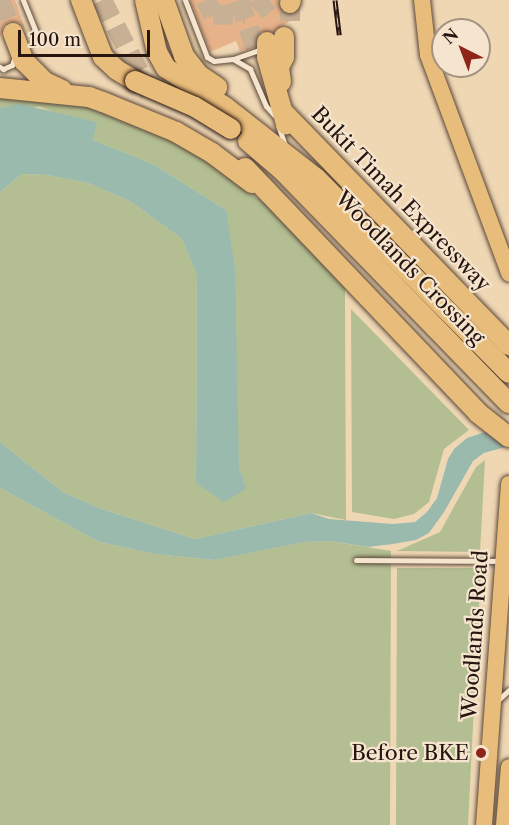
<!DOCTYPE html>
<style>
body{margin:0}
#map{position:relative;width:509px;height:825px;overflow:hidden;background:#efd7b4;font-family:"Libre Caslon Text",serif}
div>[style]{position:absolute}
.green>*{inset:0;background:#b3bf92}
.water>*{inset:0;background:#9abaae}
.building>*{inset:0;background:#e6b28a}
.highway-tunnel>*{height:20px;margin-top:-10px;transform-origin:0;background:repeating-linear-gradient(90deg,#c7b093 0 20px,transparent 0 30px)}
.roads{filter:drop-shadow(0 0 2px #594638) drop-shadow(0 0 2px #594638)}
.lane>*{height:5px;margin:-2.5px;padding:0 2.5px;transform-origin:2.5px;border-radius:2.5px;background:#f5e5ce}
.primary>*{height:16px;margin:-8px;padding:0 8px;transform-origin:8px;border-radius:8px;background:#e8bc7a}
.highway>*{height:20px;margin:-10px;padding:0 10px;transform-origin:10px;border-radius:10px;background:#e8bc7a}
.rail>*{height:5px;margin-top:-2.5px;transform-origin:0;background:repeating-linear-gradient(90deg,#f5e5ce 0 9px,#27150f 0 18px);box-sizing:border-box;border-block:2px solid #27150f}
.bridges{filter:drop-shadow(0 0 2px #27150f) drop-shadow(0 0 2px #27150f)}
.highway-bridge>*{height:20px;margin:-10px;padding:0 10px;transform-origin:10px;border-radius:10px;background:#e8bc7a}
.dots>*{width:16px;height:16px;translate:-50% -50%;box-sizing:border-box;border:3px solid #f5e5ce;border-radius:50%}
span{translate:-50% -50%;white-space:nowrap;text-align:center;line-height:1.15;-webkit-text-stroke:4.5px #f5e5ce;paint-order:stroke}
.street-label{font-size:21px;color:#27150f}
.poi-label{font-size:21px;color:#27150f}
.right{translate:-100% -50%;text-align:right}
.north{position:absolute;left:431px;top:18px;width:60px;height:60px;box-sizing:border-box;background:#f5e5ce;border:2px solid #a39282;border-radius:50%;rotate:318deg;font-size:16px;font-weight:700;line-height:24px;text-align:center;color:#27150f}
.north::after{content:'';display:block;margin:auto;width:21px;height:27px;background:#8f2418;clip-path:polygon(50% 0,100% 100%,50% 72%,0 100%)}
.scale{position:absolute;left:18px;top:30px;width:132px;height:27px;box-sizing:border-box;border:3px solid #27150f;border-top:0;padding-left:8px;font-size:18px;line-height:21px;white-space:nowrap;color:#27150f;-webkit-text-stroke:4px #f5e5ce;paint-order:stroke}
</style>
<div id="map">
<div class="green">
<div style="clip-path:polygon(0 92px,57px 96px,169px 133px,267px 205px,345px 287px,346px 520px,311px 513px,195px 539px,99px 508px,63px 492px,0 442px,0 192px,22px 174px,48px 175px,88px 183px,130px 201px,182px 239px,197px 274px,196px 483px,245px 489px,239px 467px,226px 210px,153px 164px,93px 140px,96px 122px,64px 116px,40px 107px,0 108px)"></div>
<div style="clip-path:polygon(351px 309px,469px 430px,444px 449px,429px 502px,414px 514px,394px 519px,352px 512px)"></div>
<div style="clip-path:polygon(485px 460px,480px 552px,397px 551px,440px 532px,476px 467px)"></div>
<div style="clip-path:polygon(0 488px,99px 542px,155px 554px,214px 560px,304px 542px,330px 541px,391px 551px,390px 825px,0 825px)"></div>
<div style="clip-path:polygon(397px 568px,481px 568px,468px 825px,396px 825px)"></div>
</div>
<div class="water">
<div style="clip-path:polygon(20px 104px,97px 122px,93px 140px,153px 164px,226px 210px,235px 269px,239px 467px,246px 489px,224px 502px,196px 483px,197px 275px,182px 239px,130px 201px,88px 183px,48px 175px,22px 174px,0 192px,0 108px)"></div>
<div style="clip-path:polygon(509px 424px,509px 446px,484px 453px,473px 461px,444px 512px,429px 533px,416px 540px,393px 544px,368px 547px,330px 541px,305px 542px,214px 560px,155px 554px,99px 542px,0 488px,0 442px,63px 492px,99px 508px,195px 539px,311px 513px,329px 519px,393px 524px,415px 522px,427px 512px,437px 498px,448px 459px,454px 449px,467px 438px)"></div>
</div>
<div class="building">
<div style="clip-path:polygon(0 0,15px 0,25px 29px,20px 23px,9px 22px,3px 26px,0 38px)"></div>
<div style="clip-path:polygon(190px 0,278px 0,281px 11px,294px 14px,296px 17px,273px 32px,261px 32px,256px 37px,255px 46px,240px 51px,236px 41px,210px 52px)"></div>
</div>
<div class="highway-tunnel">
<div style="left:0;top:0;width:35px;rotate:68deg"></div>
<div style="left:102px;top:0;width:105px;rotate:62.7deg"></div>
<div style="left:206px;top:0;width:17px;rotate:65deg"></div>
<div style="left:213px;top:15px;width:32px;rotate:-2deg"></div>
<div style="left:239px;top:0;width:50px;rotate:71.2deg"></div>
<div style="left:256px;top:11px;width:17px;rotate:-40deg"></div>
<div style="left:290px;top:21px;width:18px;rotate:-90deg"></div>
</div>
<div class="roads">
<div class="lane">
<div style="left:23px;top:0;width:35px;rotate:68deg"></div>
<div style="left:185px;top:0;width:61px;rotate:68.9deg"></div>
<div style="left:207px;top:57px;width:8px;rotate:30deg"></div>
<div style="left:214px;top:61px;width:19px;rotate:-6deg"></div>
<div style="left:233px;top:59px;width:20px;rotate:30deg"></div>
<div style="left:250px;top:69px;width:40px;rotate:66.6deg"></div>
<div style="left:266px;top:106px;width:13px;rotate:48deg"></div>
<div style="left:233px;top:59px;width:31px;rotate:-19deg"></div>
<div style="left:0;top:67px;width:4px;rotate:34deg"></div>
<div style="left:3px;top:69px;width:10px;rotate:-24deg"></div>
<div style="left:12px;top:65px;width:9px;rotate:-72deg"></div>
<div style="left:278px;top:125px;width:21px;rotate:71deg"></div>
<div style="left:356px;top:560px;width:145px;rotate:0.4deg"></div>
<div style="left:497px;top:701px;width:16px;rotate:-43deg"></div>
</div>
<div class="primary">
<div style="left:422px;top:0;width:55px;rotate:83.8deg"></div>
<div style="left:428px;top:55px;width:233px;rotate:69.6deg"></div>
<div style="left:484px;top:825px;width:342px;rotate:-85.8deg"></div>
<div style="left:504px;top:825px;width:58px;rotate:-85.1deg"></div>
</div>
<div class="highway">
<div style="left:81px;top:0;width:61px;rotate:68.9deg"></div>
<div style="left:103px;top:57px;width:19px;rotate:43deg"></div>
<div style="left:117px;top:70px;width:21px;rotate:31deg"></div>
<div style="left:145px;top:0;width:53px;rotate:77deg"></div>
<div style="left:157px;top:52px;width:18px;rotate:61deg"></div>
<div style="left:166px;top:68px;width:71px;rotate:33.5deg"></div>
<div style="left:225px;top:107px;width:115px;rotate:38deg"></div>
<div style="left:316px;top:178px;width:274px;rotate:45.3deg"></div>
<div style="left:164px;top:0;width:59px;rotate:70.3deg"></div>
<div style="left:184px;top:56px;width:24px;rotate:52deg"></div>
<div style="left:199px;top:75px;width:22px;rotate:34deg"></div>
<div style="left:290px;top:3px;width:3px;rotate:-72deg"></div>
<div style="left:13px;top:33px;width:30px;rotate:69deg"></div>
<div style="left:24px;top:61px;width:30px;rotate:45deg"></div>
<div style="left:45px;top:82px;width:19px;rotate:25deg"></div>
<div style="left:267px;top:42px;width:15px;rotate:90deg"></div>
<div style="left:267px;top:57px;width:70px;rotate:74.2deg"></div>
<div style="left:281px;top:82px;width:15px;rotate:-98deg"></div>
<div style="left:279px;top:67px;width:11px;rotate:-63deg"></div>
<div style="left:284px;top:57px;width:20px;rotate:-90deg"></div>
<div style="left:0;top:88px;width:89px;rotate:5.8deg"></div>
<div style="left:89px;top:97px;width:15px;rotate:20deg"></div>
<div style="left:103px;top:102px;width:79px;rotate:22.3deg"></div>
<div style="left:176px;top:132px;width:42px;rotate:30.3deg"></div>
<div style="left:212px;top:153px;width:50px;rotate:36.9deg"></div>
<div style="left:283px;top:112px;width:325px;rotate:45.9deg"></div>
<div style="left:248px;top:141px;width:46px;rotate:40.6deg"></div>
<div style="left:283px;top:171px;width:324px;rotate:45.8deg"></div>
<div style="left:245px;top:168px;width:338px;rotate:46.4deg"></div>
<div style="left:478px;top:413px;width:39px;rotate:38deg"></div>
</div>
</div>
<div class="rail">
<div style="left:335px;top:0;width:35px;rotate:83deg"></div>
</div>
<div class="bridges">
<div class="highway-bridge">
<div style="left:135px;top:81px;width:65px;rotate:23.4deg"></div>
<div style="left:195px;top:107px;width:42px;rotate:31.4deg"></div>
</div>
</div>
<div class="dots">
<div style="left:481px;top:753px;background:#8f2418"></div>
</div>
<div class="street-label">
<span style="left:401px;top:199px;rotate:46deg">Bukit Timah Expressway</span>
<span style="left:410px;top:268px;rotate:46deg">Woodlands Crossing</span>
<span style="left:475px;top:635px;rotate:-86deg">Woodlands Road</span>
</div>
<div class="poi-label">
<span class="right" style="left:469px;top:753px">Before BKE</span>
</div>
<div class="north">N</div>
<div class="scale">100 m</div>
</div>
